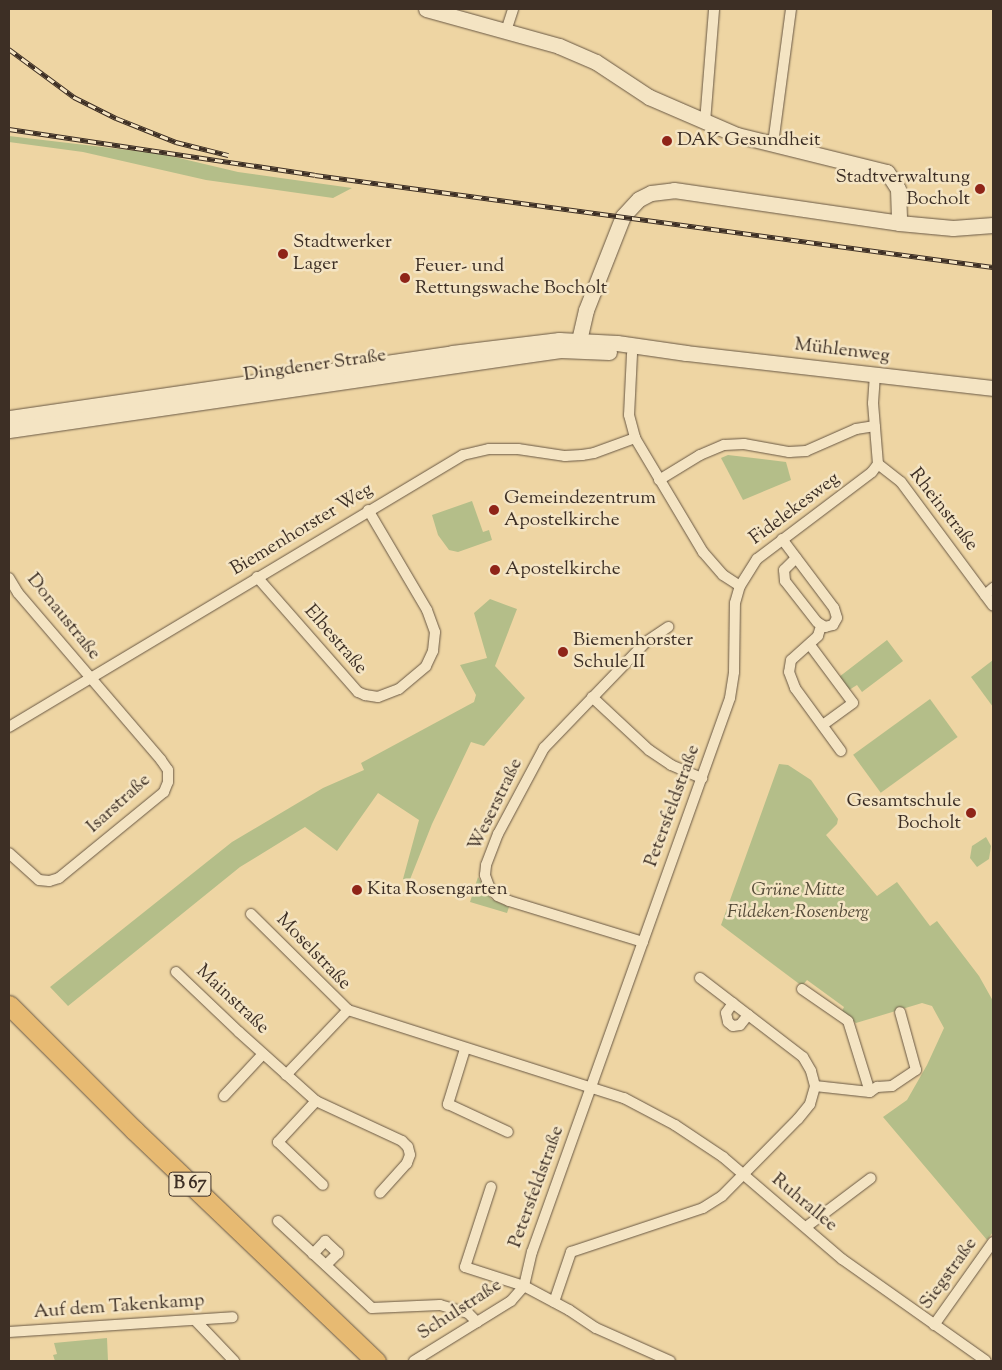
<!DOCTYPE html>
<meta charset="utf-8">
<style>
body{margin:0}
#map{position:relative;width:1002px;height:1370px;overflow:hidden;background:#eed5a3;font-family:"Sorts Mill Goudy",serif}
div>[style]{position:absolute}
.green>*{inset:0;background:#b4be89;transform-origin:0 0}
.roads{filter:drop-shadow(0 0 1px #695844) drop-shadow(0 0 1px #695844)}
.street>*{height:10px;margin:-5px;padding:0 5px;transform-origin:5px;border-radius:5px;background:#f4e4c3}
.secondary>*{height:15px;margin:-7.5px;padding:0 7.5px;transform-origin:7.5px;border-radius:7.5px;background:#f4e4c3}
.highway>*{height:19px;margin:-9.5px;padding:0 9.5px;transform-origin:9.5px;border-radius:9.5px;background:#e7ba72}
.rail>*{height:4.5px;margin-top:-2.25px;transform-origin:0;background:repeating-linear-gradient(90deg,#f4e4c3 0 8px,#3d2f25 0 16px);box-sizing:border-box;border-block:1px solid #3d2f25}
.dots>*{width:14px;height:14px;translate:-50% -50%;box-sizing:border-box;border:2px solid #f4e4c3;border-radius:50%}
span{translate:-50% -50%;white-space:nowrap;text-align:center;line-height:1.15;-webkit-text-stroke:5px #f4e4c3;paint-order:stroke}
.shield-label span{padding:1px 4px;background:#f4e4c3;border:1px solid;border-radius:4px;-webkit-text-stroke-width:0}
.shield-label{font-size:18px;color:#3d2f25;font-weight:700}
.poi-label{font-size:19px;color:#3d2f25}
.left{translate:0 -50%;text-align:left}
.right{translate:-100% -50%;text-align:right}
.street-label{font-size:19px;color:#3d2f25}
.park-label{font-size:19px;color:#554c39;font-style:italic}
.frame{position:absolute;inset:0;border:10px solid #3d2f25;pointer-events:none}
</style>
<div id="map">
<div class="green">
<div style="clip-path:polygon(9px 136px,162px 154px,238px 172px,352px 188px,333px 198px,206px 180px,83px 152px,9px 142px)"></div>
<div style="clip-path:polygon(728px 455px,786px 462px,791px 480px,743px 500px,721px 458px)"></div>
<div style="clip-path:polygon(472px 501px,483px 532px,489px 530px,492px 540px,458px 552px,449px 550px,438px 535px,432px 515px)"></div>
<div style="clip-path:polygon(490px 599px,517px 609px,495px 666px,525px 698px,484px 746px,471px 742px,432px 824px,409px 882px,403px 879px,419px 820px,378px 793px,337px 851px,305px 827px,240px 867px,68px 1006px,50px 987px,232px 842px,323px 788px,364px 770px,361px 763px,474px 702px,476px 695px,460px 665px,487px 658px,474px 613px)"></div>
<div style="clip-path:polygon(887px 640px,903px 661px,862px 692px,857px 685px,849px 690px,839px 677px)"></div>
<div style="clip-path:polygon(993px 660px,993px 707px,971px 677px)"></div>
<div style="left:930px;top:699px;width:47px;height:95px;rotate:54deg"></div>
<div style="clip-path:polygon(779px 764px,788px 765px,811px 780px,838px 819px,837px 824px,826px 835px,877px 896px,897px 882px,930px 926px,937px 921px,979px 976px,993px 1001px,993px 1232px,987px 1240px,883px 1117px,907px 1100px,927px 1065px,944px 1028px,932px 1006px,922px 1003px,856px 1023px,841px 1013px,844px 1007px,807px 980px,802px 986px,721px 925px)"></div>
<div style="clip-path:polygon(986px 837px,991px 846px,989px 859px,977px 867px,970px 858px,972px 846px)"></div>
<div style="clip-path:polygon(478px 877px,491px 899px,509px 907px,507px 913px,470px 902px)"></div>
<div style="clip-path:polygon(107px 1338px,108px 1361px,55px 1361px,53px 1355px,57px 1354px,54px 1343px)"></div>
</div>
<div class="roads">
<div class="street">
<div style="left:506px;top:31px;width:23px;rotate:-72deg"></div>
<div style="left:705px;top:122px;width:113px;rotate:-85.4deg"></div>
<div style="left:773px;top:144px;width:136px;rotate:-82.4deg"></div>
<div style="left:632px;top:354px;width:61px;rotate:92.8deg"></div>
<div style="left:629px;top:415px;width:24px;rotate:75deg"></div>
<div style="left:635px;top:438px;width:133px;rotate:59.2deg"></div>
<div style="left:703px;top:552px;width:30px;rotate:49deg"></div>
<div style="left:723px;top:575px;width:20px;rotate:33deg"></div>
<div style="left:878px;top:464px;width:29px;rotate:38deg"></div>
<div style="left:901px;top:482px;width:154px;rotate:53.4deg"></div>
<div style="left:659px;top:480px;width:48px;rotate:-31.4deg"></div>
<div style="left:700px;top:455px;width:26px;rotate:-23deg"></div>
<div style="left:724px;top:445px;width:20px;rotate:-3deg"></div>
<div style="left:744px;top:444px;width:46px;rotate:10.1deg"></div>
<div style="left:789px;top:452px;width:17px;rotate:-3deg"></div>
<div style="left:806px;top:451px;width:55px;rotate:-23.7deg"></div>
<div style="left:856px;top:429px;width:19px;rotate:-9deg"></div>
<div style="left:782px;top:539px;width:86px;rotate:53deg"></div>
<div style="left:834px;top:608px;width:10px;rotate:73deg"></div>
<div style="left:837px;top:618px;width:8px;rotate:120deg"></div>
<div style="left:833px;top:625px;width:8px;rotate:166deg"></div>
<div style="left:825px;top:627px;width:9px;rotate:-148deg"></div>
<div style="left:817px;top:622px;width:52px;rotate:-128deg"></div>
<div style="left:785px;top:581px;width:11px;rotate:-95deg"></div>
<div style="left:784px;top:570px;width:17px;rotate:-45deg"></div>
<div style="left:257px;top:577px;width:153px;rotate:48.7deg"></div>
<div style="left:358px;top:692px;width:8px;rotate:23deg"></div>
<div style="left:365px;top:695px;width:13px;rotate:9deg"></div>
<div style="left:378px;top:697px;width:22px;rotate:-21deg"></div>
<div style="left:399px;top:689px;width:35px;rotate:-40deg"></div>
<div style="left:426px;top:666px;width:17px;rotate:-65deg"></div>
<div style="left:433px;top:651px;width:19px;rotate:-84deg"></div>
<div style="left:435px;top:632px;width:23px;rotate:-110deg"></div>
<div style="left:427px;top:610px;width:116px;rotate:-120.5deg"></div>
<div style="left:9px;top:578px;width:17px;rotate:59deg"></div>
<div style="left:18px;top:593px;width:220px;rotate:49.4deg"></div>
<div style="left:161px;top:760px;width:12px;rotate:55deg"></div>
<div style="left:168px;top:770px;width:12px;rotate:90deg"></div>
<div style="left:168px;top:782px;width:11px;rotate:112deg"></div>
<div style="left:164px;top:792px;width:136px;rotate:140.7deg"></div>
<div style="left:59px;top:878px;width:10px;rotate:163deg"></div>
<div style="left:49px;top:881px;width:10px;rotate:-174deg"></div>
<div style="left:39px;top:880px;width:40px;rotate:-138deg"></div>
<div style="left:985px;top:595px;width:11px;rotate:-41deg"></div>
<div style="left:821px;top:626px;width:10px;rotate:107deg"></div>
<div style="left:818px;top:636px;width:36px;rotate:138deg"></div>
<div style="left:791px;top:660px;width:12px;rotate:99deg"></div>
<div style="left:789px;top:672px;width:17px;rotate:69deg"></div>
<div style="left:795px;top:688px;width:78px;rotate:53.9deg"></div>
<div style="left:810px;top:645px;width:72px;rotate:53.4deg"></div>
<div style="left:853px;top:703px;width:37px;rotate:144deg"></div>
<div style="left:592px;top:697px;width:78px;rotate:42.9deg"></div>
<div style="left:649px;top:750px;width:27px;rotate:34deg"></div>
<div style="left:671px;top:765px;width:34px;rotate:23deg"></div>
<div style="left:9px;top:727px;width:529px;rotate:-30.93deg"></div>
<div style="left:463px;top:455px;width:27px;rotate:-13deg"></div>
<div style="left:489px;top:449px;width:29px"></div>
<div style="left:518px;top:449px;width:48px;rotate:8.5deg"></div>
<div style="left:565px;top:456px;width:17px;rotate:-3deg"></div>
<div style="left:582px;top:455px;width:12px;rotate:-9deg"></div>
<div style="left:594px;top:453px;width:44px;rotate:-20.1deg"></div>
<div style="left:251px;top:914px;width:136px;rotate:44.7deg"></div>
<div style="left:348px;top:1010px;width:290px;rotate:17.7deg"></div>
<div style="left:624px;top:1098px;width:58px;rotate:27.9deg"></div>
<div style="left:675px;top:1125px;width:58px;rotate:33.7deg"></div>
<div style="left:723px;top:1157px;width:157px;rotate:40.6deg"></div>
<div style="left:842px;top:1259px;width:176px;rotate:35.3deg"></div>
<div style="left:643px;top:942px;width:140px;rotate:-163deg"></div>
<div style="left:509px;top:901px;width:12px;rotate:-156deg"></div>
<div style="left:498px;top:896px;width:11px;rotate:-139deg"></div>
<div style="left:490px;top:889px;width:15px;rotate:-110deg"></div>
<div style="left:485px;top:875px;width:10px;rotate:-84deg"></div>
<div style="left:486px;top:865px;width:33px;rotate:-69deg"></div>
<div style="left:498px;top:834px;width:98px;rotate:-61.9deg"></div>
<div style="left:544px;top:748px;width:147px;rotate:-46.1deg"></div>
<div style="left:646px;top:642px;width:27px;rotate:-34deg"></div>
<div style="left:176px;top:972px;width:87px;rotate:43.6deg"></div>
<div style="left:239px;top:1032px;width:103px;rotate:41.9deg"></div>
<div style="left:316px;top:1101px;width:95px;rotate:24.9deg"></div>
<div style="left:402px;top:1141px;width:8px;rotate:45deg"></div>
<div style="left:408px;top:1147px;width:8px;rotate:76deg"></div>
<div style="left:410px;top:1155px;width:9px;rotate:111deg"></div>
<div style="left:407px;top:1163px;width:40px;rotate:132deg"></div>
<div style="left:700px;top:978px;width:130px;rotate:37.5deg"></div>
<div style="left:803px;top:1057px;width:16px;rotate:60deg"></div>
<div style="left:811px;top:1071px;width:16px;rotate:75deg"></div>
<div style="left:733px;top:1003px;width:12px;rotate:125deg"></div>
<div style="left:726px;top:1013px;width:9px;rotate:77deg"></div>
<div style="left:728px;top:1022px;width:6px;rotate:39deg"></div>
<div style="left:733px;top:1026px;width:7px;rotate:-8deg"></div>
<div style="left:740px;top:1025px;width:13px;rotate:-51deg"></div>
<div style="left:465px;top:1049px;width:58px;rotate:107.2deg"></div>
<div style="left:448px;top:1104px;width:66px;rotate:25deg"></div>
<div style="left:286px;top:1075px;width:90px;rotate:-46.4deg"></div>
<div style="left:870px;top:1092px;width:9px;rotate:-36deg"></div>
<div style="left:877px;top:1087px;width:15px;rotate:-4deg"></div>
<div style="left:892px;top:1086px;width:29px;rotate:-34deg"></div>
<div style="left:916px;top:1070px;width:60px;rotate:-105.4deg"></div>
<div style="left:224px;top:1096px;width:57px;rotate:-47.1deg"></div>
<div style="left:316px;top:1101px;width:56px;rotate:132.8deg"></div>
<div style="left:278px;top:1142px;width:62px;rotate:43.7deg"></div>
<div style="left:491px;top:1187px;width:84px;rotate:108deg"></div>
<div style="left:465px;top:1267px;width:62px;rotate:17.9deg"></div>
<div style="left:524px;top:1286px;width:51px;rotate:28.1deg"></div>
<div style="left:569px;top:1310px;width:32px;rotate:34deg"></div>
<div style="left:596px;top:1328px;width:81px;rotate:24deg"></div>
<div style="left:278px;top:1221px;width:128px;rotate:42.8deg"></div>
<div style="left:372px;top:1308px;width:68px;rotate:-2.5deg"></div>
<div style="left:440px;top:1305px;width:29px;rotate:16deg"></div>
<div style="left:468px;top:1313px;width:13px;rotate:45deg"></div>
<div style="left:806px;top:1227px;width:81px;rotate:-37deg"></div>
<div style="left:313px;top:1254px;width:18px;rotate:-47deg"></div>
<div style="left:325px;top:1241px;width:18px;rotate:43deg"></div>
<div style="left:338px;top:1253px;width:17px;rotate:135deg"></div>
<div style="left:554px;top:1302px;width:53px;rotate:-71.2deg"></div>
<div style="left:571px;top:1252px;width:139px;rotate:-18.4deg"></div>
<div style="left:703px;top:1208px;width:22px;rotate:-32deg"></div>
<div style="left:722px;top:1196px;width:108px;rotate:-45.4deg"></div>
<div style="left:798px;top:1119px;width:19px;rotate:-51deg"></div>
<div style="left:810px;top:1104px;width:19px;rotate:-74deg"></div>
<div style="left:815px;top:1086px;width:55px;rotate:6.2deg"></div>
<div style="left:870px;top:1092px;width:74px;rotate:-107.2deg"></div>
<div style="left:848px;top:1021px;width:56px;rotate:-145.2deg"></div>
<div style="left:195px;top:1320px;width:57px;rotate:46.4deg"></div>
<div style="left:934px;top:1325px;width:102px;rotate:-54.6deg"></div>
<div style="left:9px;top:1332px;width:224px;rotate:-3.8deg"></div>
<div style="left:414px;top:1361px;width:114px;rotate:-31.7deg"></div>
<div style="left:511px;top:1301px;width:20px;rotate:-49deg"></div>
<div style="left:524px;top:1286px;width:35px;rotate:-77deg"></div>
<div style="left:532px;top:1252px;width:588px;rotate:-70.33deg"></div>
<div style="left:730px;top:698px;width:26px;rotate:-81deg"></div>
<div style="left:734px;top:672px;width:69px;rotate:-89.2deg"></div>
<div style="left:735px;top:603px;width:18px;rotate:-74deg"></div>
<div style="left:740px;top:586px;width:32px;rotate:-58deg"></div>
<div style="left:757px;top:559px;width:144px;rotate:-37.1deg"></div>
<div style="left:872px;top:472px;width:10px;rotate:-53deg"></div>
<div style="left:878px;top:464px;width:61px;rotate:-94.7deg"></div>
<div style="left:873px;top:403px;width:28px;rotate:-86deg"></div>
</div>
<div class="secondary">
<div style="left:426px;top:9px;width:138px;rotate:15.5deg"></div>
<div style="left:559px;top:46px;width:40px;rotate:23.4deg"></div>
<div style="left:596px;top:62px;width:64px;rotate:33.4deg"></div>
<div style="left:649px;top:97px;width:96px;rotate:23.4deg"></div>
<div style="left:737px;top:135px;width:154px;rotate:13.9deg"></div>
<div style="left:887px;top:172px;width:20px;rotate:57deg"></div>
<div style="left:898px;top:189px;width:34px;rotate:88deg"></div>
<div style="left:577px;top:349px;width:40px;rotate:-77deg"></div>
<div style="left:586px;top:310px;width:101px;rotate:-68.5deg"></div>
<div style="left:623px;top:216px;width:23px;rotate:-47deg"></div>
<div style="left:639px;top:199px;width:13px;rotate:-27deg"></div>
<div style="left:651px;top:193px;width:23px;rotate:-7deg"></div>
<div style="left:674px;top:190px;width:227px;rotate:8.3deg"></div>
<div style="left:899px;top:223px;width:54px;rotate:5.3deg"></div>
<div style="left:953px;top:228px;width:40px;rotate:-4.3deg"></div>
<div style="left:9px;top:418px;width:448px;rotate:-8.3deg"></div>
<div style="left:452px;top:353px;width:108px;rotate:-6.9deg"></div>
<div style="left:559px;top:340px;width:58px;rotate:3deg"></div>
<div style="left:617px;top:343px;width:70px;rotate:8.2deg"></div>
<div style="left:686px;top:353px;width:309px;rotate:6.5deg"></div>
<div style="left:9px;top:430px;width:557px;rotate:-8.26deg"></div>
<div style="left:560px;top:350px;width:49px;rotate:2.3deg"></div>
</div>
<div class="highway">
<div style="left:9px;top:1005px;width:177px;rotate:45deg"></div>
<div style="left:134px;top:1130px;width:335px;rotate:43.7deg"></div>
</div>
</div>
<div class="rail">
<div style="left:9px;top:49px;width:81px;rotate:36.4deg"></div>
<div style="left:74px;top:97px;width:47px;rotate:26.6deg"></div>
<div style="left:116px;top:118px;width:65px;rotate:21.8deg"></div>
<div style="left:176px;top:142px;width:54px;rotate:14deg"></div>
<div style="left:9px;top:129px;width:309px;rotate:8.5deg"></div>
<div style="left:315px;top:175px;width:684px;rotate:7.73deg"></div>
</div>
<div class="dots">
<div style="left:667px;top:141px;background:#8f2418"></div>
<div style="left:980px;top:189px;background:#8f2418"></div>
<div style="left:283px;top:254px;background:#8f2418"></div>
<div style="left:405px;top:278px;background:#8f2418"></div>
<div style="left:494px;top:510px;background:#8f2418"></div>
<div style="left:495px;top:570px;background:#8f2418"></div>
<div style="left:563px;top:652px;background:#8f2418"></div>
<div style="left:971px;top:813px;background:#8f2418"></div>
<div style="left:357px;top:890px;background:#8f2418"></div>
</div>
<div class="shield-label">
<span style="left:190px;top:1184px">B 67</span>
</div>
<div class="poi-label">
<span class="left" style="left:677px;top:141px">DAK Gesundheit</span>
<span class="right" style="left:970px;top:189px">Stadtverwaltung<br>Bocholt</span>
<span class="left" style="left:293px;top:254px">Stadtwerker<br>Lager</span>
<span class="left" style="left:415px;top:278px">Feuer- und<br>Rettungswache Bocholt</span>
<span class="left" style="left:504px;top:510px">Gemeindezentrum<br>Apostelkirche</span>
<span class="left" style="left:505px;top:570px">Apostelkirche</span>
<span class="left" style="left:573px;top:652px">Biemenhorster<br>Schule II</span>
<span class="right" style="left:961px;top:813px">Gesamtschule<br>Bocholt</span>
<span class="left" style="left:367px;top:890px">Kita Rosengarten</span>
</div>
<div class="street-label">
<span style="left:842px;top:351px;rotate:7deg">Mühlenweg</span>
<span style="left:315px;top:366px;rotate:-8deg">Dingdener Straße</span>
<span style="left:795px;top:509px;rotate:-37deg">Fidelekesweg</span>
<span style="left:943px;top:510px;rotate:52deg">Rheinstraße</span>
<span style="left:302px;top:530px;rotate:-31deg">Biemenhorster Weg</span>
<span style="left:63px;top:617px;rotate:51deg">Donaustraße</span>
<span style="left:335px;top:640px;rotate:49deg">Elbestraße</span>
<span style="left:119px;top:804px;rotate:-42deg">Isarstraße</span>
<span style="left:496px;top:805px;rotate:-64deg">Weserstraße</span>
<span style="left:673px;top:806px;rotate:-70deg">Petersfeldstraße</span>
<span style="left:313px;top:952px;rotate:46deg">Moselstraße</span>
<span style="left:232px;top:1000px;rotate:43deg">Mainstraße</span>
<span style="left:537px;top:1187px;rotate:-70deg">Petersfeldstraße</span>
<span style="left:804px;top:1203px;rotate:40deg">Ruhrallee</span>
<span style="left:949px;top:1274px;rotate:-54deg">Siegstraße</span>
<span style="left:119px;top:1307px;rotate:-4deg">Auf dem Takenkamp</span>
<span style="left:460px;top:1310px;rotate:-33deg">Schulstraße</span>
</div>
<div class="park-label">
<span style="left:798px;top:902px">Grüne Mitte<br>Fildeken-Rosenberg</span>
</div>
<div class="frame"></div>
</div>
